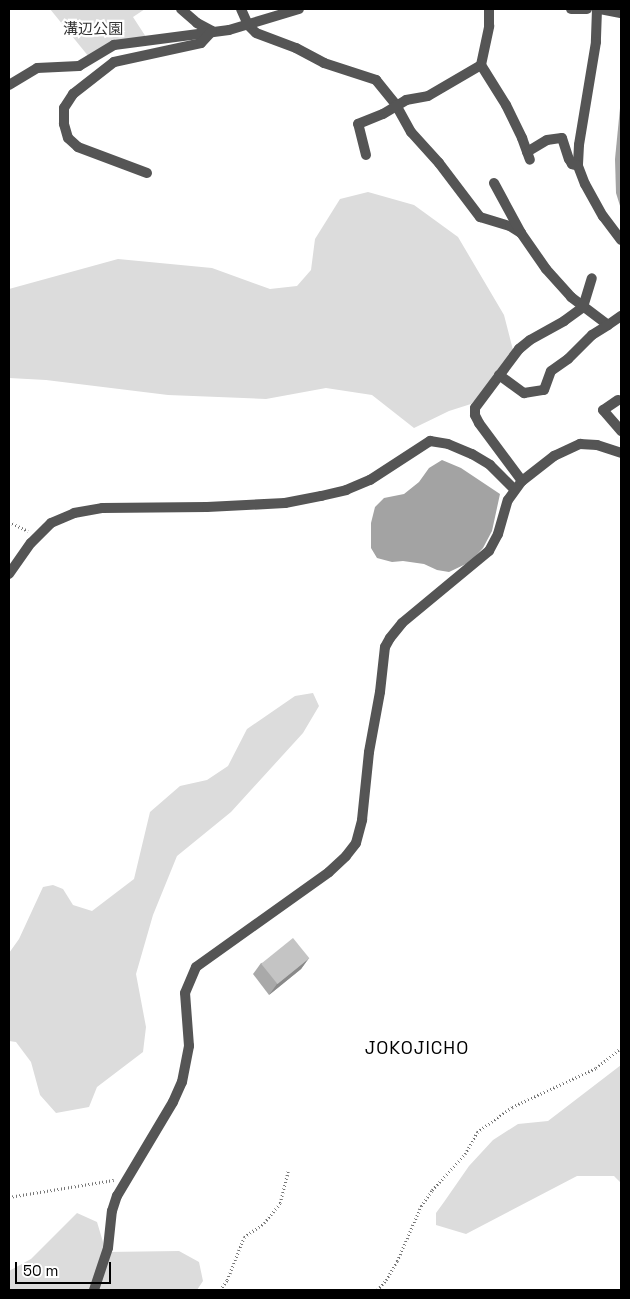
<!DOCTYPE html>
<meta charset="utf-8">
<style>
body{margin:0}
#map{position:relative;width:630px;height:1299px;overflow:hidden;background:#fff;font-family:"Space Grotesk","Noto Sans JP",sans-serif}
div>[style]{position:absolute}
.green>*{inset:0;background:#dcdcdc}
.water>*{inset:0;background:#a3a3a3}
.path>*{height:2.5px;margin-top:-1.25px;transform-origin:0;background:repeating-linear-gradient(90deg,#777 0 1px,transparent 0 3.5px)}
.street>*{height:10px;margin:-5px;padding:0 5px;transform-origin:5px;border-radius:5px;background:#555}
.wall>*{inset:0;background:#a9a9a9}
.shaded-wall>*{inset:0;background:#898989}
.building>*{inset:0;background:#c4c4c4;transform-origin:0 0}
span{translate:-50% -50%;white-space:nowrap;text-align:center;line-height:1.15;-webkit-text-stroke:4.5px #fff;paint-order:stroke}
.park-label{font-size:15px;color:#333}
.quarter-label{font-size:18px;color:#000;letter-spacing:1px}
.frame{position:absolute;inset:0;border:10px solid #000;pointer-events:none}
.scale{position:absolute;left:15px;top:1262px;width:96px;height:22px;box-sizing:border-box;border:2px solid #000;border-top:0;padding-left:6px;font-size:15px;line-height:18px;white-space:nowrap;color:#000;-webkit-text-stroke:4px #fff;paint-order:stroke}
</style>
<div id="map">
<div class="green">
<div style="clip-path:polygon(50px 9px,145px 9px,133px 17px,146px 37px,89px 57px)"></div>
<div style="clip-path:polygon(368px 192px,414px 205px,458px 237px,504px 315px,513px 350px,474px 403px,449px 411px,414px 428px,372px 395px,326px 388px,266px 399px,168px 395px,46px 380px,9px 378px,9px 289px,118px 259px,212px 268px,270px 289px,297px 286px,311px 270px,315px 239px,340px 199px)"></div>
<div style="clip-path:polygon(313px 693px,319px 706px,303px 733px,231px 812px,177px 856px,153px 915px,136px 974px,146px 1027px,143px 1052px,97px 1087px,89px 1107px,56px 1113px,40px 1095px,31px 1062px,16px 1042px,9px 1041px,9px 953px,19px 939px,43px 887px,53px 885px,63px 889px,73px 905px,92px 911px,134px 879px,150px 812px,180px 786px,207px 780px,228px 766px,247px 729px,295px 696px)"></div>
<div style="clip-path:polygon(621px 1065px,621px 1183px,614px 1176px,577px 1176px,466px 1234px,436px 1225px,436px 1213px,444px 1202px,469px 1166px,493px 1140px,518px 1124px,548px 1121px)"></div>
<div style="clip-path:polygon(77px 1213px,97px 1222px,106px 1252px,179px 1251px,199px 1262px,203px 1281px,197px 1290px,9px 1290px,9px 1271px,31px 1259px)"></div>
</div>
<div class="water">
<div style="clip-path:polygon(621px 98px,621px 209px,616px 193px,615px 159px)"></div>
<div style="clip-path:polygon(442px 460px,461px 468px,500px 494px,492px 531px,483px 548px,470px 562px,449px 572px,437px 570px,424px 564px,403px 561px,392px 562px,377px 558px,371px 548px,371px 523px,375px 507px,384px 498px,404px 494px,419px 482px,429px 468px)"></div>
</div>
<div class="path">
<div style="left:9px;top:522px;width:21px;rotate:25deg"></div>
<div style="left:9px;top:1197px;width:106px;rotate:-9.2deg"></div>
<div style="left:220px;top:1290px;width:12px;rotate:-55deg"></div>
<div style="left:227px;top:1280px;width:46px;rotate:-68.4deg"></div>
<div style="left:244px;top:1237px;width:24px;rotate:-35deg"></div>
<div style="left:264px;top:1223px;width:26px;rotate:-51deg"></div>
<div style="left:280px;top:1203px;width:33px;rotate:-76deg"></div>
<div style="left:377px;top:1290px;width:13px;rotate:-48deg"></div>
<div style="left:386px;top:1280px;width:22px;rotate:-60deg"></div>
<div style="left:397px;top:1261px;width:60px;rotate:-66.4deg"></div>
<div style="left:421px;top:1206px;width:19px;rotate:-55deg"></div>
<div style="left:432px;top:1190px;width:49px;rotate:-47.5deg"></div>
<div style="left:465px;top:1154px;width:25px;rotate:-61deg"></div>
<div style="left:477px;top:1132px;width:43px;rotate:-35.5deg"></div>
<div style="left:512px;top:1107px;width:93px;rotate:-24.9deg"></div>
<div style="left:596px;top:1068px;width:32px;rotate:-39deg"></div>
<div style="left:453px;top:1290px;width:15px"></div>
</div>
<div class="street">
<div style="left:181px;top:9px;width:21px;rotate:41deg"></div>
<div style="left:197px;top:23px;width:17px;rotate:28deg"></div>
<div style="left:241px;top:9px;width:17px;rotate:66deg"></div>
<div style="left:248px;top:25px;width:11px;rotate:45deg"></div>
<div style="left:256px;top:33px;width:43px;rotate:20.6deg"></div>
<div style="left:296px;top:48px;width:32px;rotate:28deg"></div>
<div style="left:324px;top:63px;width:55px;rotate:18.1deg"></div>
<div style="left:376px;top:80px;width:32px;rotate:51deg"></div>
<div style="left:396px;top:105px;width:31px;rotate:61deg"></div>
<div style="left:411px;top:132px;width:42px;rotate:47.9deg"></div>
<div style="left:439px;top:163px;width:68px;rotate:52.8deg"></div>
<div style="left:480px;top:217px;width:31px;rotate:17deg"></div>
<div style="left:510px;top:226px;width:13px;rotate:32deg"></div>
<div style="left:521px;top:233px;width:44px;rotate:55.2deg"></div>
<div style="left:546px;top:269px;width:38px;rotate:48deg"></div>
<div style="left:571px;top:297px;width:46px;rotate:37.1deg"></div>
<div style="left:608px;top:325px;width:16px;rotate:-35deg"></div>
<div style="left:571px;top:9px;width:16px"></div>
<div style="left:597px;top:9px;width:33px;rotate:92deg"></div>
<div style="left:596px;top:42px;width:104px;rotate:99.4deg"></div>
<div style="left:579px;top:145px;width:21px;rotate:93deg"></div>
<div style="left:578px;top:166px;width:19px;rotate:69deg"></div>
<div style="left:585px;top:184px;width:37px;rotate:61deg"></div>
<div style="left:603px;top:216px;width:30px;rotate:53deg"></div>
<div style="left:600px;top:9px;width:21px;rotate:11deg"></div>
<div style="left:481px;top:65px;width:47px;rotate:58deg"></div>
<div style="left:506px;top:105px;width:37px;rotate:64deg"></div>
<div style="left:522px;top:138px;width:23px;rotate:70deg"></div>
<div style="left:9px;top:85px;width:33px;rotate:-31deg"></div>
<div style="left:37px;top:68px;width:42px;rotate:-2.7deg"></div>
<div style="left:79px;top:66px;width:41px;rotate:-31deg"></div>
<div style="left:114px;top:45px;width:116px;rotate:-7.4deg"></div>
<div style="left:229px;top:30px;width:73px;rotate:-16.7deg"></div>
<div style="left:527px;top:152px;width:23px;rotate:-31deg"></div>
<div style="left:547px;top:140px;width:15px;rotate:-8deg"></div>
<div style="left:562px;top:138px;width:22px;rotate:72deg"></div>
<div style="left:569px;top:159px;width:6px;rotate:59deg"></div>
<div style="left:572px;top:164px;width:6px;rotate:18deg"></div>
<div style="left:366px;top:155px;width:32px;rotate:-104deg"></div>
<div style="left:358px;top:124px;width:27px;rotate:-22deg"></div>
<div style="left:383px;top:114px;width:27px;rotate:-31deg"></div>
<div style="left:406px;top:100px;width:22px;rotate:-10deg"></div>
<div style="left:428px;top:96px;width:61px;rotate:-30.3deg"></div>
<div style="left:481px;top:65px;width:40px;rotate:-78deg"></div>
<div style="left:489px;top:26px;width:17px;rotate:-90deg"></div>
<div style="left:147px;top:173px;width:74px;rotate:-159.4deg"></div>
<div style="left:78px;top:147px;width:13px;rotate:-138deg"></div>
<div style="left:68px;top:138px;width:15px;rotate:-106deg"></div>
<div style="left:64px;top:124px;width:16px;rotate:-90deg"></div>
<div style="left:64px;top:108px;width:17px;rotate:-57deg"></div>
<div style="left:73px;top:94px;width:52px;rotate:-38deg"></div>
<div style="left:114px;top:62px;width:89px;rotate:-12.3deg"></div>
<div style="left:201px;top:43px;width:16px;rotate:-47deg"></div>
<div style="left:494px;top:183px;width:57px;rotate:61.6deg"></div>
<div style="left:499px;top:375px;width:31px;rotate:36deg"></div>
<div style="left:524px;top:393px;width:20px;rotate:-9deg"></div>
<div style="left:544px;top:390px;width:20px;rotate:-70deg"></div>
<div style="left:551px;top:371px;width:21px;rotate:-35deg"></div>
<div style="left:568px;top:359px;width:34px;rotate:-45deg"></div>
<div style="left:592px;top:335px;width:19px;rotate:-32deg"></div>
<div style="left:618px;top:400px;width:18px;rotate:146deg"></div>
<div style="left:603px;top:410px;width:28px;rotate:49deg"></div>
<div style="left:522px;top:481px;width:72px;rotate:-126.6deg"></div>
<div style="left:479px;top:423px;width:9px;rotate:-117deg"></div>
<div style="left:475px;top:415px;width:7px;rotate:-90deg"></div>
<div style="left:475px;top:408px;width:74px;rotate:-53.3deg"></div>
<div style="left:519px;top:349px;width:14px;rotate:-39deg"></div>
<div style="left:530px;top:340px;width:39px;rotate:-29deg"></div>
<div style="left:564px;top:321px;width:24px;rotate:-36deg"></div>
<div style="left:583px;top:307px;width:30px;rotate:-73deg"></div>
<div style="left:9px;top:574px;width:38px;rotate:-55deg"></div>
<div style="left:31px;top:543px;width:28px;rotate:-45deg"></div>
<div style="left:51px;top:523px;width:25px;rotate:-23deg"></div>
<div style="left:74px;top:513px;width:28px;rotate:-10deg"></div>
<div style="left:102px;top:508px;width:105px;rotate:-0.5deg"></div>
<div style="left:207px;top:507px;width:78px;rotate:-2.9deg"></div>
<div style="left:285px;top:503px;width:37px;rotate:-11deg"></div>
<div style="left:321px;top:496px;width:26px;rotate:-13deg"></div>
<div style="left:346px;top:490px;width:26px;rotate:-23deg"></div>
<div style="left:370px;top:480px;width:72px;rotate:-33deg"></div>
<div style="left:430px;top:441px;width:18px;rotate:9deg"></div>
<div style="left:448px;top:444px;width:26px;rotate:23deg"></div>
<div style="left:472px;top:454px;width:21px;rotate:31deg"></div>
<div style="left:490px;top:465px;width:35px;rotate:45deg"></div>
<div style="left:94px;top:1290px;width:44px;rotate:-71.6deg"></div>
<div style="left:108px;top:1248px;width:37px;rotate:-84deg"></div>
<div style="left:112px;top:1211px;width:16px;rotate:-72deg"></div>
<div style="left:117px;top:1196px;width:109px;rotate:-59.2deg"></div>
<div style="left:173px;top:1102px;width:22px;rotate:-66deg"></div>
<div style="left:182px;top:1082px;width:37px;rotate:-79deg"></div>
<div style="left:189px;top:1046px;width:53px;rotate:-94.3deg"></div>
<div style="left:185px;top:993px;width:28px;rotate:-67deg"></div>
<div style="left:196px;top:967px;width:163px;rotate:-35.5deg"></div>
<div style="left:329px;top:872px;width:23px;rotate:-43deg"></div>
<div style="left:346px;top:856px;width:16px;rotate:-52deg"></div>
<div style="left:356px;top:843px;width:24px;rotate:-75deg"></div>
<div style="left:362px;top:820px;width:68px;rotate:-84.1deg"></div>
<div style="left:369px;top:752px;width:61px;rotate:-79.6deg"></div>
<div style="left:380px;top:692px;width:45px;rotate:-83.7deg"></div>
<div style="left:385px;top:647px;width:10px;rotate:-61deg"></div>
<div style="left:390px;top:638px;width:19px;rotate:-51deg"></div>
<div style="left:402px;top:623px;width:113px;rotate:-39.6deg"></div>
<div style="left:489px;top:551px;width:19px;rotate:-62deg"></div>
<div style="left:498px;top:534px;width:35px;rotate:-74deg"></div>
<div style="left:508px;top:500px;width:24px;rotate:-54deg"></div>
<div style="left:522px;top:481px;width:41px;rotate:-38deg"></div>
<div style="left:554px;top:456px;width:29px;rotate:-25deg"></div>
<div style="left:580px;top:444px;width:17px;rotate:3deg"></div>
<div style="left:597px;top:445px;width:25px;rotate:18deg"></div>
</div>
<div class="wall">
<div style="clip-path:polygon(309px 958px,301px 969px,269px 995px,253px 974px,261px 963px)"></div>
</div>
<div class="shaded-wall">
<div style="clip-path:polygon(309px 958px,301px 969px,269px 995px,277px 984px)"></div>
</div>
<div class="building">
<div style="left:293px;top:938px;width:26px;height:41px;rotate:51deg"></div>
</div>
<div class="park-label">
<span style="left:93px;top:29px">溝辺公園</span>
</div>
<div class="quarter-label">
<span style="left:417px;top:1048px">JOKOJICHO</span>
</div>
<div class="frame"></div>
<div class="scale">50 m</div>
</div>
